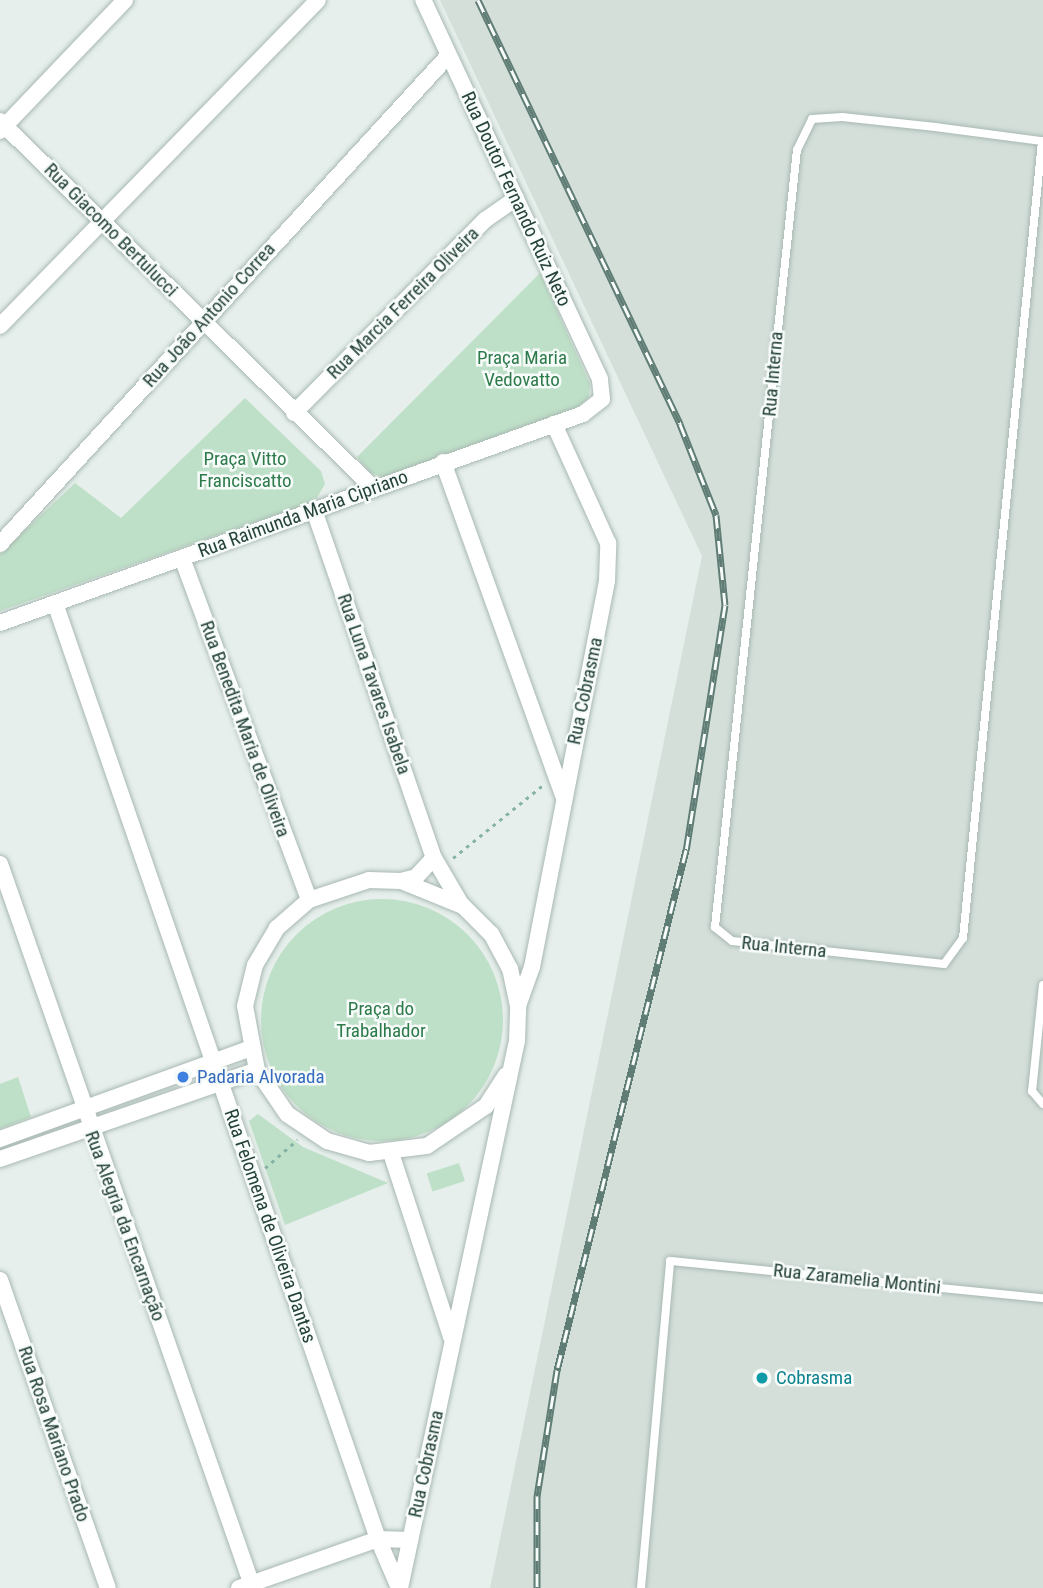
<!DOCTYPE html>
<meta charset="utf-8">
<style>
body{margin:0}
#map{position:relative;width:1043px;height:1588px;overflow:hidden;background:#e6efeb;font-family:"Roboto Condensed",sans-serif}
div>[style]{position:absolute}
.built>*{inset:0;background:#d4dfda}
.green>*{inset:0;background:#bfe0c8;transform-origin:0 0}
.round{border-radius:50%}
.path>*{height:2.5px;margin-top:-1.25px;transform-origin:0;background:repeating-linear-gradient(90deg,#86b3a5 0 3.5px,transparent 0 8.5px)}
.roads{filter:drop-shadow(0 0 2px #a8b8b2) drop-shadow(0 0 2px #a8b8b2)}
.service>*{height:8px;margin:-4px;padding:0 4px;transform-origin:4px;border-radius:4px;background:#fff}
.minor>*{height:16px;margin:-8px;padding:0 8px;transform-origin:8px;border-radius:8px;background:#fff}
.rail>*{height:7px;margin-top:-3.5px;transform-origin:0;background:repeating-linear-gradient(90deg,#f7fbf9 0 13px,#5f7d75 0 26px);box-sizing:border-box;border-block:2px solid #5f7d75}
.dots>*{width:19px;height:19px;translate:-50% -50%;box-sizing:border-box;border:4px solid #f7fbf9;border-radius:50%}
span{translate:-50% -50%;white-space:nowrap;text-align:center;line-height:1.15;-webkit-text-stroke:5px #f7fbf9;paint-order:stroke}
.street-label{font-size:19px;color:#24423a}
.park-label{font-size:19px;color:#2d7a4b}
.shop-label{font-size:19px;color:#366cbe}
.left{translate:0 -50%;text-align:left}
.culture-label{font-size:19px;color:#0d838f}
</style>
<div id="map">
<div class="built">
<div style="clip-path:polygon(440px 0,1043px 0,1043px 1588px,490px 1588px,702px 556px)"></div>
</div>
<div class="green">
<div style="clip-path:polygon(540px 273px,590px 384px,589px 397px,579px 407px,383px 477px,371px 473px,357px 457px)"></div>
<div style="clip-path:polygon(245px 398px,321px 471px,325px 484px,315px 501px,0 611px,0 554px,75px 483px,121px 518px)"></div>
<div class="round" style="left:261px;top:899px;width:242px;height:242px"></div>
<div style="clip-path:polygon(18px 1077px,31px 1117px,0 1129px,0 1084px)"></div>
<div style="clip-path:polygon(258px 1114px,303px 1147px,388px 1183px,285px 1225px,249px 1121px)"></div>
<div style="left:459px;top:1163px;width:19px;height:34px;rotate:72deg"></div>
</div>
<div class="path">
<div style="left:453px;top:858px;width:116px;rotate:-39deg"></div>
<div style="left:265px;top:1168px;width:43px;rotate:-41.2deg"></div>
</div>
<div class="roads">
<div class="service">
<div style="left:1042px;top:141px;width:801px;rotate:95.66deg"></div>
<div style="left:963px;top:938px;width:32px;rotate:126deg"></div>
<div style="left:944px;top:964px;width:213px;rotate:-173.8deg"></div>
<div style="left:732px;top:941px;width:22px;rotate:-141deg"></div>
<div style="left:715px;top:927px;width:781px;rotate:-83.98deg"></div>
<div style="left:797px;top:150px;width:34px;rotate:-64deg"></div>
<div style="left:812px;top:119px;width:30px;rotate:-4deg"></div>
<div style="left:842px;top:117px;width:94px;rotate:6.1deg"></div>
<div style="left:935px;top:127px;width:108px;rotate:7.5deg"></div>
<div style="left:1042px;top:141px;width:1px"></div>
<div style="left:1043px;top:985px;width:107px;rotate:95.9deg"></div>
<div style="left:1032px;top:1091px;width:17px;rotate:50deg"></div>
<div style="left:641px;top:1588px;width:328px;rotate:-84.9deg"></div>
<div style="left:670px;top:1261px;width:375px;rotate:5.7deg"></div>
</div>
<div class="minor">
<div style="left:0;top:121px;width:522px;rotate:44.53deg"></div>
<div style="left:0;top:131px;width:181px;rotate:-46.3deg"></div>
<div style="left:0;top:326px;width:455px;rotate:-45.7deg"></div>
<div style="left:294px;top:413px;width:272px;rotate:-45.3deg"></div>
<div style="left:485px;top:220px;width:38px;rotate:-35deg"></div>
<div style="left:443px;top:462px;width:354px;rotate:70.2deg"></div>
<div style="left:314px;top:510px;width:368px;rotate:71deg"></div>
<div style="left:434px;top:858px;width:53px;rotate:59.6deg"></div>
<div style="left:0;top:544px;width:662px;rotate:-47.45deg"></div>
<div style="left:182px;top:558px;width:365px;rotate:69.6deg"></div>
<div style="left:55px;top:603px;width:990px;rotate:70.96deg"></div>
<div style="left:378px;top:1539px;width:32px;rotate:2deg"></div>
<div style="left:0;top:623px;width:619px;rotate:-19.72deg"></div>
<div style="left:583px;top:414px;width:24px;rotate:-38deg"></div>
<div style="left:602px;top:399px;width:20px;rotate:-96deg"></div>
<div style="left:600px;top:379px;width:418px;rotate:-115deg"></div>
<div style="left:0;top:864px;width:767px;rotate:70.74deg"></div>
<div style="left:401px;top:881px;width:16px;rotate:-15deg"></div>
<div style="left:416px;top:877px;width:26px;rotate:-47deg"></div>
<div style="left:518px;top:1006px;width:41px;rotate:-70.3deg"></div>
<div style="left:532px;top:967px;width:393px;rotate:-79deg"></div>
<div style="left:607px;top:581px;width:38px;rotate:-88deg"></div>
<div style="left:608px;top:543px;width:131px;rotate:-114.4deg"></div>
<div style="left:0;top:1139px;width:265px;rotate:-19.9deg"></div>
<div style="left:391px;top:1153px;width:194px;rotate:71.9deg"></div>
<div style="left:0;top:1159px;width:272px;rotate:-19.1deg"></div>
<div style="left:0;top:1280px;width:326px;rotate:70.7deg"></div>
<div style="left:239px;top:1588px;width:147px;rotate:-19.4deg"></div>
<div style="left:378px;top:1539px;width:53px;rotate:66.8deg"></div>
<div style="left:400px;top:1588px;width:559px;rotate:-77.93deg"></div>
<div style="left:517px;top:1041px;width:35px;rotate:-88deg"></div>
<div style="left:518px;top:1006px;width:38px;rotate:-102deg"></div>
<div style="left:510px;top:969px;width:40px;rotate:-118deg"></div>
<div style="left:491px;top:934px;width:40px;rotate:-135deg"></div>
<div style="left:463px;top:906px;width:67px;rotate:-158deg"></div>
<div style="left:401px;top:881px;width:32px;rotate:-178deg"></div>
<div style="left:369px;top:880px;width:63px;rotate:161.6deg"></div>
<div style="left:309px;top:900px;width:43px;rotate:138.8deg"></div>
<div style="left:277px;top:928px;width:43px;rotate:120.7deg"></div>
<div style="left:255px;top:965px;width:42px;rotate:103.7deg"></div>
<div style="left:245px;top:1006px;width:65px;rotate:79.4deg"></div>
<div style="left:257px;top:1070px;width:53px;rotate:55.7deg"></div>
<div style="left:287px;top:1114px;width:48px;rotate:34deg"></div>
<div style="left:327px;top:1141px;width:44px;rotate:15.9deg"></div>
<div style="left:369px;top:1153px;width:58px;rotate:-6.9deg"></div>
<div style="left:427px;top:1146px;width:71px;rotate:-34.1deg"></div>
<div style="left:486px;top:1106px;width:37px;rotate:-57deg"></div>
</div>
</div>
<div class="rail">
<div style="left:478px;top:0;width:470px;rotate:64.5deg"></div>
<div style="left:680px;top:424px;width:98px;rotate:68.4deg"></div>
<div style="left:716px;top:515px;width:90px;rotate:84.3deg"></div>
<div style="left:725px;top:605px;width:248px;rotate:99deg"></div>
<div style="left:686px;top:850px;width:536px;rotate:103.93deg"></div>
<div style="left:557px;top:1370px;width:128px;rotate:99deg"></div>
<div style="left:537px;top:1496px;width:92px;rotate:90deg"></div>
</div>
<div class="dots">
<div style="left:183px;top:1077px;background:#3f7fe0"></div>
<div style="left:762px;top:1378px;background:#0f9aa8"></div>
</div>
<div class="street-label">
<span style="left:516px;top:199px;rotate:65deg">Rua Doutor Fernando Ruiz Neto</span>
<span style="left:111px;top:230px;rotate:45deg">Rua Giacomo Bertulucci</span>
<span style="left:403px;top:303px;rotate:-45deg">Rua Marcia Ferreira Oliveira</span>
<span style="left:209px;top:315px;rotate:-48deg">Rua João Antonio Correa</span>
<span style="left:773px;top:374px;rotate:-85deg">Rua Interna</span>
<span style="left:303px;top:514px;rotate:-20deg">Rua Raimunda Maria Cipriano</span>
<span style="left:374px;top:684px;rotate:71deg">Rua Luna Tavares Isabela</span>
<span style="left:585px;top:691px;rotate:-78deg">Rua Cobrasma</span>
<span style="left:245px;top:729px;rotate:70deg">Rua Benedita Maria de Oliveira</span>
<span style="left:784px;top:947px;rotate:6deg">Rua Interna</span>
<span style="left:125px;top:1226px;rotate:70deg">Rua Alegria da Encarnação</span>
<span style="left:270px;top:1226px;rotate:71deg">Rua Felomena de Oliveira Dantas</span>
<span style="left:857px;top:1279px;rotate:6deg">Rua Zaramelia Montini</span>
<span style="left:54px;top:1434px;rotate:71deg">Rua Rosa Mariano Prado</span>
<span style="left:426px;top:1464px;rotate:-78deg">Rua Cobrasma</span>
</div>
<div class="park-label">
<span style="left:522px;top:369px">Praça Maria<br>Vedovatto</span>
<span style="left:245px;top:470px">Praça Vitto<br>Franciscatto</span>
<span style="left:381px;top:1020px">Praça do<br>Trabalhador</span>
</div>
<div class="shop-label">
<span class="left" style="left:197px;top:1077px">Padaria Alvorada</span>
</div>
<div class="culture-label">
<span class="left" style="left:776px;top:1378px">Cobrasma</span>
</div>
</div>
